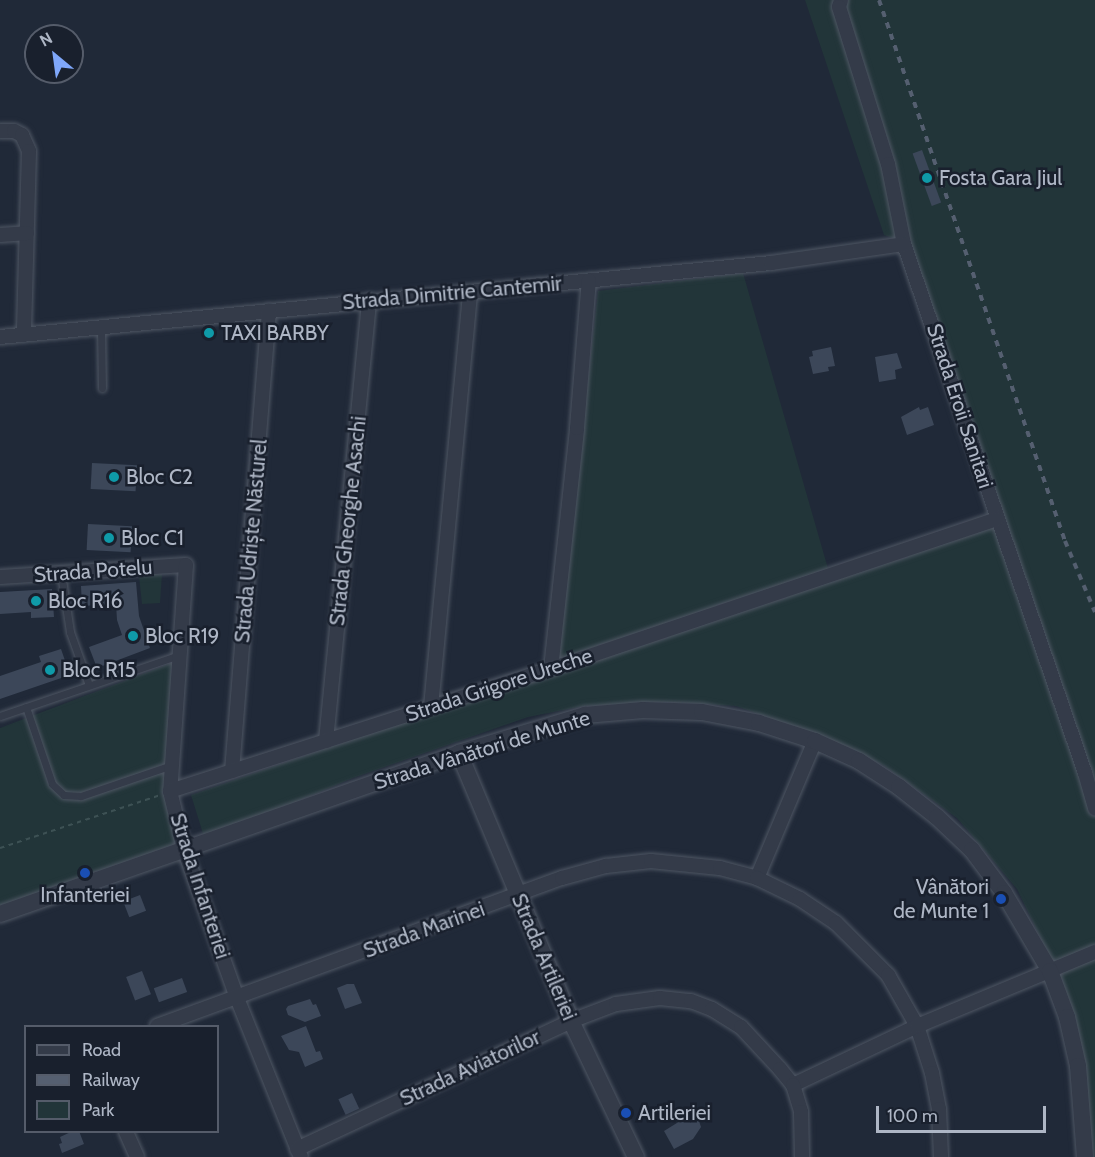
<!DOCTYPE html>
<meta charset="utf-8">
<style>
body{margin:0}
#map{position:relative;width:1095px;height:1157px;overflow:hidden;background:#202938;font-family:Cabin,sans-serif}
div>[style]{position:absolute}
.green>*{inset:0;background:#223539}
.building>*{inset:0;background:#3c4759;transform-origin:0 0}
.path>*{height:2px;margin-top:-1px;transform-origin:0;background:repeating-linear-gradient(90deg,#3d5154 0 4.5px,transparent 0 9px)}
.roads{filter:drop-shadow(0 0 2px #4e5663) drop-shadow(0 0 2px #4e5663)}
.service>*{height:7px;margin:-3.5px;padding:0 3.5px;transform-origin:3.5px;border-radius:3.5px;background:#343b49}
.minor>*{height:14px;margin:-7px;padding:0 7px;transform-origin:7px;border-radius:7px;background:#343b49}
.tertiary>*{height:16px;margin:-8px;padding:0 8px;transform-origin:8px;border-radius:8px;background:#343b49}
.rail>*{height:4px;margin-top:-2px;transform-origin:0;background:repeating-linear-gradient(90deg,#555f70 0 6px,transparent 0 12px)}
.dots>*{width:16px;height:16px;translate:-50% -50%;box-sizing:border-box;border:3px solid #19202d;border-radius:50%}
span{translate:-50% -50%;white-space:nowrap;text-align:center;line-height:1.15;-webkit-text-stroke:5px #19202d;paint-order:stroke}
.poi-label{font-size:21px;color:#aeb6c5}
.left{translate:0 -50%;text-align:left}
.right{translate:-100% -50%;text-align:right}
.street-label{font-size:21px;color:#aeb6c5}
.legend{position:absolute;left:24px;top:1025px;width:195px;height:108px;box-sizing:border-box;background:#19202d;border:2px solid #555c6a;margin:0;padding:8px 10px;list-style:none;font-size:18px;color:#aeb6c5}
.legend li{display:flex;align-items:center;gap:12px;height:30px}
.legend b{width:30px;border:2px solid #555c6a}
.north{position:absolute;left:24px;top:24px;width:60px;height:60px;box-sizing:border-box;background:#19202d;border:2px solid #555c6a;border-radius:50%;rotate:331deg;font-size:16px;font-weight:700;line-height:24px;text-align:center;color:#aeb6c5}
.north::after{content:'';display:block;margin:auto;width:21px;height:27px;background:#7fa7fa;clip-path:polygon(50% 0,100% 100%,50% 72%,0 100%)}
.scale{position:absolute;left:876px;top:1106px;width:170px;height:27px;box-sizing:border-box;border:3px solid #aeb6c5;border-top:0;padding-left:8px;font-size:18px;line-height:21px;white-space:nowrap;color:#aeb6c5;-webkit-text-stroke:4px #19202d;paint-order:stroke}
</style>
<div id="map">
<div class="green">
<div style="clip-path:polygon(805px 0,1095px 0,1095px 1157px,1077px 1157px,1084px 1093px,1052px 962px,1017px 889px,957px 818px,883px 765px,819px 736px,736px 706px,671px 702px,584px 706px,528px 717px,353px 778px,205px 840px,191px 795px,556px 669px,598px 291px,743px 273px,831px 579px,999px 518px,909px 244px,884px 235px)"></div>
<div style="clip-path:polygon(162px 574px,160px 603px,142px 604px,139px 576px)"></div>
<div style="clip-path:polygon(177px 661px,165px 796px,179px 850px,0 912px,0 728px)"></div>
</div>
<div class="building">
<div style="left:922px;top:150px;width:56px;height:10px;rotate:70deg"></div>
<div style="clip-path:polygon(831px 347px,835px 366px,828px 367px,829px 371px,813px 374px,809px 357px,813px 356px,812px 351px)"></div>
<div style="clip-path:polygon(897px 353px,902px 368px,895px 370px,896px 379px,879px 382px,875px 357px)"></div>
<div style="clip-path:polygon(919px 407px,920px 410px,928px 407px,934px 425px,907px 435px,901px 417px)"></div>
<div style="left:92px;top:463px;width:45px;height:26px;rotate:3deg"></div>
<div style="left:88px;top:524px;width:44px;height:26px;rotate:3deg"></div>
<div style="clip-path:polygon(136px 582px,139px 616px,150px 648px,97px 668px,89px 647px,122px 635px,117px 620px,116px 604px,82px 606px,81px 586px)"></div>
<div style="clip-path:polygon(52px 589px,54px 617px,31px 618px,31px 612px,0 614px,0 592px)"></div>
<div style="clip-path:polygon(61px 649px,70px 675px,0 699px,0 676px,41px 662px,39px 656px)"></div>
<div style="left:140px;top:895px;width:17px;height:18px;rotate:69deg"></div>
<div style="left:142px;top:971px;width:25px;height:17px;rotate:69deg"></div>
<div style="left:182px;top:978px;width:15px;height:30px;rotate:70deg"></div>
<div style="clip-path:polygon(347px 984px,354px 984px,362px 1003px,345px 1009px,337px 988px)"></div>
<div style="clip-path:polygon(310px 999px,313px 1005px,316px 1004px,321px 1016px,305px 1022px,288px 1015px,286px 1009px,288px 1006px)"></div>
<div style="clip-path:polygon(306px 1026px,316px 1052px,320px 1051px,323px 1059px,305px 1067px,299px 1052px,289px 1050px,281px 1036px)"></div>
<div style="left:352px;top:1093px;width:17px;height:15px;rotate:65deg"></div>
<div style="clip-path:polygon(685px 1118px,699px 1121px,701px 1127px,693px 1139px,674px 1149px,664px 1131px)"></div>
<div style="clip-path:polygon(73px 1131px,79px 1131px,84px 1144px,62px 1153px,59px 1144px,62px 1143px,60px 1137px)"></div>
</div>
<div class="path">
<div style="left:0;top:848px;width:169px;rotate:-18.3deg"></div>
</div>
<div class="roads">
<div class="service">
<div style="left:101px;top:327px;width:61px;rotate:89.1deg"></div>
<div style="left:61px;top:573px;width:60px;rotate:81.3deg"></div>
<div style="left:70px;top:632px;width:56px;rotate:70.3deg"></div>
<div style="left:26px;top:707px;width:81px;rotate:71.3deg"></div>
<div style="left:52px;top:784px;width:16px;rotate:43deg"></div>
<div style="left:64px;top:795px;width:17px;rotate:3deg"></div>
<div style="left:81px;top:796px;width:96px;rotate:-18.8deg"></div>
<div style="left:0;top:716px;width:189px;rotate:-18.8deg"></div>
</div>
<div class="minor">
<div style="left:841px;top:0;width:7px;rotate:106deg"></div>
<div style="left:839px;top:7px;width:164px;rotate:72.7deg"></div>
<div style="left:888px;top:164px;width:82px;rotate:78.7deg"></div>
<div style="left:904px;top:244px;width:559px;rotate:71.11deg"></div>
<div style="left:1085px;top:773px;width:37px;rotate:74deg"></div>
<div style="left:0;top:131px;width:14px"></div>
<div style="left:14px;top:131px;width:9px;rotate:27deg"></div>
<div style="left:22px;top:135px;width:17px;rotate:66deg"></div>
<div style="left:29px;top:151px;width:184px;rotate:91.6deg"></div>
<div style="left:0;top:235px;width:27px;rotate:-4deg"></div>
<div style="left:0;top:337px;width:775px;rotate:-5.48deg"></div>
<div style="left:771px;top:263px;width:134px;rotate:-8.1deg"></div>
<div style="left:0;top:577px;width:186px;rotate:-3.7deg"></div>
<div style="left:186px;top:565px;width:227px;rotate:94deg"></div>
<div style="left:170px;top:791px;width:60px;rotate:76.4deg"></div>
<div style="left:184px;top:849px;width:158px;rotate:70.4deg"></div>
<div style="left:237px;top:998px;width:171px;rotate:68.1deg"></div>
<div style="left:551px;top:669px;width:242px;rotate:-83.8deg"></div>
<div style="left:577px;top:428px;width:148px;rotate:-85.4deg"></div>
<div style="left:431px;top:707px;width:416px;rotate:-84.6deg"></div>
<div style="left:326px;top:741px;width:443px;rotate:-84.4deg"></div>
<div style="left:232px;top:771px;width:462px;rotate:-85.4deg"></div>
<div style="left:170px;top:791px;width:400px;rotate:-17.8deg"></div>
<div style="left:551px;top:669px;width:471px;rotate:-18.6deg"></div>
<div style="left:757px;top:878px;width:149px;rotate:-67.1deg"></div>
<div style="left:157px;top:1026px;width:431px;rotate:-20.1deg"></div>
<div style="left:562px;top:878px;width:46px;rotate:-15.3deg"></div>
<div style="left:606px;top:866px;width:45px;rotate:-6.3deg"></div>
<div style="left:651px;top:861px;width:69px;rotate:5.8deg"></div>
<div style="left:720px;top:868px;width:38px;rotate:15deg"></div>
<div style="left:757px;top:878px;width:48px;rotate:26deg"></div>
<div style="left:800px;top:899px;width:43px;rotate:33.7deg"></div>
<div style="left:836px;top:923px;width:74px;rotate:45deg"></div>
<div style="left:888px;top:975px;width:59px;rotate:60.4deg"></div>
<div style="left:917px;top:1026px;width:49px;rotate:72.3deg"></div>
<div style="left:932px;top:1073px;width:37px;rotate:79deg"></div>
<div style="left:939px;top:1109px;width:48px;rotate:87.6deg"></div>
<div style="left:793px;top:1085px;width:137px;rotate:-25.4deg"></div>
<div style="left:917px;top:1026px;width:193px;rotate:-22.6deg"></div>
<div style="left:126px;top:1132px;width:27px;rotate:66deg"></div>
<div style="left:297px;top:1149px;width:302px;rotate:-25deg"></div>
<div style="left:571px;top:1021px;width:48px;rotate:-20.7deg"></div>
<div style="left:616px;top:1004px;width:44px;rotate:-7.8deg"></div>
<div style="left:660px;top:998px;width:31px;rotate:6deg"></div>
<div style="left:691px;top:1001px;width:22px;rotate:21deg"></div>
<div style="left:712px;top:1009px;width:34px;rotate:32deg"></div>
<div style="left:741px;top:1027px;width:57px;rotate:47.1deg"></div>
<div style="left:780px;top:1069px;width:21px;rotate:51deg"></div>
<div style="left:793px;top:1085px;width:28px;rotate:73deg"></div>
<div style="left:801px;top:1112px;width:45px;rotate:88.7deg"></div>
</div>
<div class="tertiary">
<div style="left:459px;top:753px;width:290px;rotate:67.3deg"></div>
<div style="left:571px;top:1021px;width:151px;rotate:64.5deg"></div>
<div style="left:0;top:914px;width:486px;rotate:-19.3deg"></div>
<div style="left:459px;top:753px;width:132px;rotate:-16.8deg"></div>
<div style="left:585px;top:715px;width:58px;rotate:-4.9deg"></div>
<div style="left:643px;top:710px;width:59px;rotate:1.9deg"></div>
<div style="left:702px;top:712px;width:58px;rotate:10.9deg"></div>
<div style="left:759px;top:723px;width:59px;rotate:17.8deg"></div>
<div style="left:815px;top:741px;width:48px;rotate:24.4deg"></div>
<div style="left:859px;top:761px;width:48px;rotate:33deg"></div>
<div style="left:899px;top:787px;width:48px;rotate:38.3deg"></div>
<div style="left:937px;top:817px;width:48px;rotate:43.3deg"></div>
<div style="left:972px;top:850px;width:54px;rotate:53.3deg"></div>
<div style="left:1004px;top:893px;width:91px;rotate:59.5deg"></div>
<div style="left:1050px;top:971px;width:49px;rotate:69.7deg"></div>
<div style="left:1067px;top:1017px;width:50px;rotate:77.3deg"></div>
<div style="left:1078px;top:1066px;width:91px;rotate:85.6deg"></div>
</div>
</div>
<div class="rail">
<div style="left:879px;top:0;width:572px;rotate:71.03deg"></div>
<div style="left:1065px;top:541px;width:77px;rotate:67.1deg"></div>
</div>
<div class="dots">
<div style="left:927px;top:178px;background:#0f9aa8"></div>
<div style="left:209px;top:333px;background:#0f9aa8"></div>
<div style="left:114px;top:477px;background:#0f9aa8"></div>
<div style="left:109px;top:538px;background:#0f9aa8"></div>
<div style="left:36px;top:601px;background:#0f9aa8"></div>
<div style="left:133px;top:636px;background:#0f9aa8"></div>
<div style="left:50px;top:670px;background:#0f9aa8"></div>
<div style="left:85px;top:873px;background:#1a4fb4"></div>
<div style="left:1001px;top:899px;background:#1a4fb4"></div>
<div style="left:626px;top:1113px;background:#1a4fb4"></div>
</div>
<div class="poi-label">
<span class="left" style="left:939px;top:178px">Fosta Gara Jiul</span>
<span class="left" style="left:221px;top:333px">TAXI BARBY</span>
<span class="left" style="left:126px;top:477px">Bloc C2</span>
<span class="left" style="left:121px;top:538px">Bloc C1</span>
<span class="left" style="left:48px;top:601px">Bloc R16</span>
<span class="left" style="left:145px;top:636px">Bloc R19</span>
<span class="left" style="left:62px;top:670px">Bloc R15</span>
<span class="right" style="left:989px;top:899px">Vânători<br>de Munte 1</span>
<span style="left:85px;top:895px">Infanteriei</span>
<span class="left" style="left:638px;top:1113px">Artileriei</span>
</div>
<div class="street-label">
<span style="left:452px;top:293px;rotate:-5deg">Strada Dimitrie Cantemir</span>
<span style="left:960px;top:406px;rotate:72deg">Strada Eroii Sanitari</span>
<span style="left:348px;top:521px;rotate:-84deg">Strada Gheorghe Asachi</span>
<span style="left:251px;top:541px;rotate:-85deg">Strada Udriște Năsturel</span>
<span style="left:93px;top:571px;rotate:-4deg">Strada Potelu</span>
<span style="left:499px;top:685px;rotate:-18deg">Strada Grigore Ureche</span>
<span style="left:482px;top:750px;rotate:-17deg">Strada Vânători de Munte</span>
<span style="left:200px;top:886px;rotate:72deg">Strada Infanteriei</span>
<span style="left:424px;top:930px;rotate:-20deg">Strada Marinei</span>
<span style="left:544px;top:957px;rotate:67deg">Strada Artileriei</span>
<span style="left:470px;top:1068px;rotate:-25deg">Strada Aviatorilor</span>
</div>
<ul class="legend">
<li><b style="height:8px;background:#343b49"></b>Road</li>
<li><b style="height:8px;background:#555f70"></b>Railway</li>
<li><b style="height:16px;background:#223539"></b>Park</li>
</ul>
<div class="north">N</div>
<div class="scale">100 m</div>
</div>
